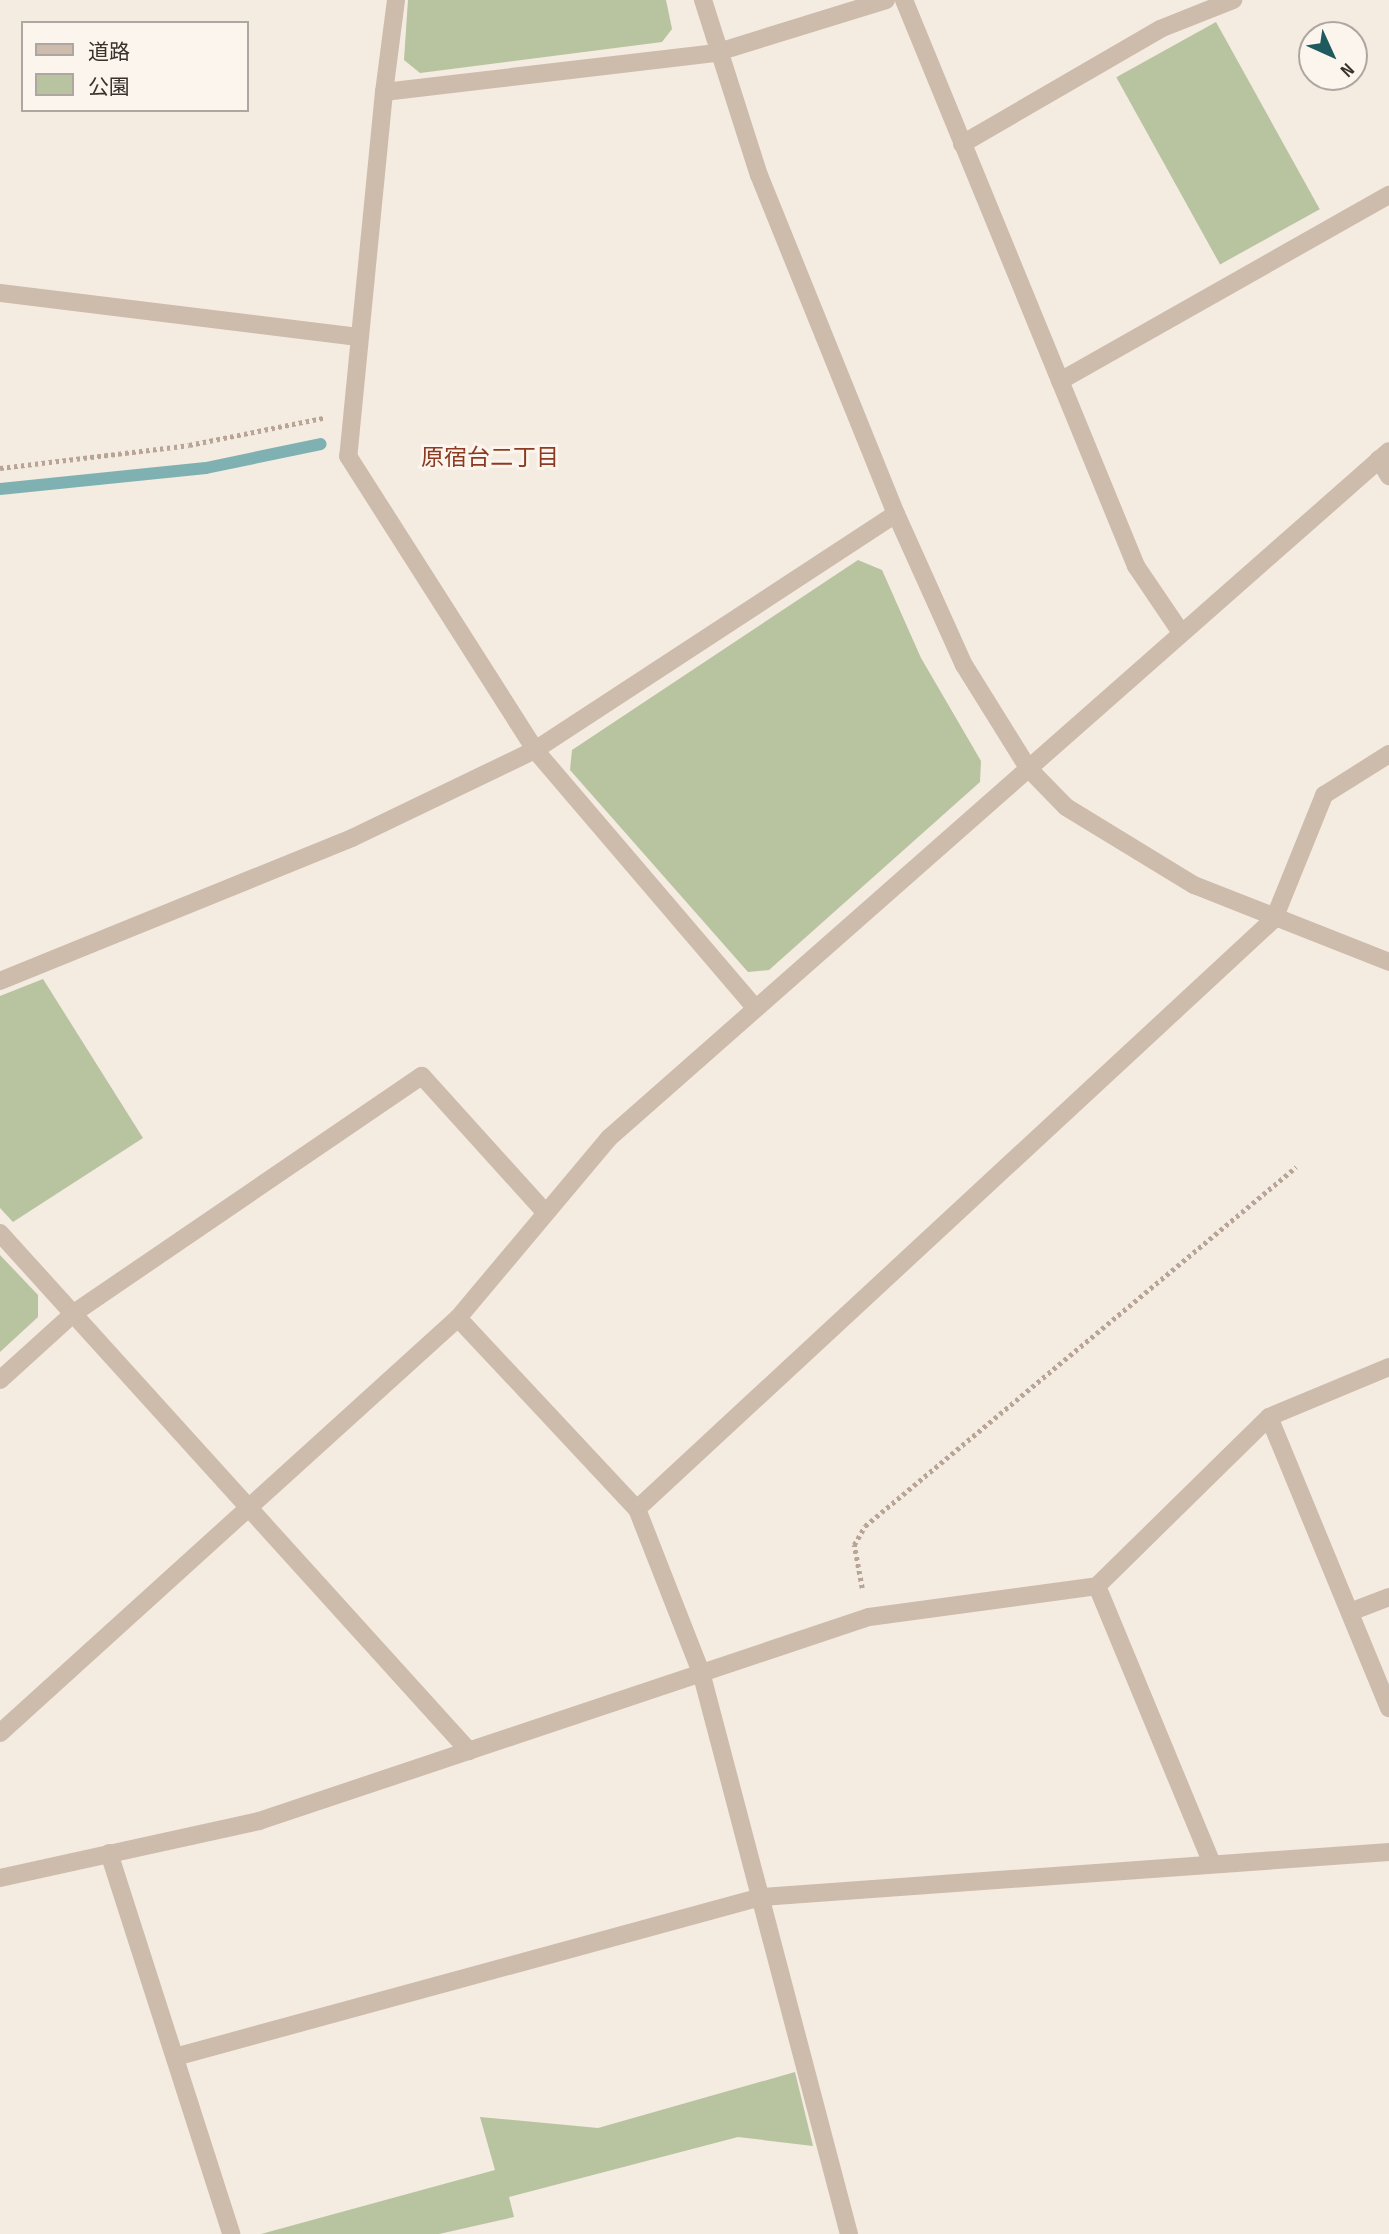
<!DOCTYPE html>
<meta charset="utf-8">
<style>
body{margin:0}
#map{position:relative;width:1389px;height:2234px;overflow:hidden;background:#f4ebe1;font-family:"Sofia Sans Condensed","Noto Sans JP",sans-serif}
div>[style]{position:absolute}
.green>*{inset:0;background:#b8c4a0;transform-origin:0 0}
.stream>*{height:12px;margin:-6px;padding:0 6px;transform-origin:6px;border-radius:6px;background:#7fb0b2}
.path>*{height:4.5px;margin-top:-2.25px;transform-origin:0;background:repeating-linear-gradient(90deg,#b9a596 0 3.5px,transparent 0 7px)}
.minor>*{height:18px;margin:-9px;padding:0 9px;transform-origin:9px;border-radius:9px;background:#cdbbac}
span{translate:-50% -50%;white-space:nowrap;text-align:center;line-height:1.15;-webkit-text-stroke:6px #fbf5ee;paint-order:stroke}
.neighbourhood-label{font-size:23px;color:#8c3b22}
.legend{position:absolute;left:21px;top:21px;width:228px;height:91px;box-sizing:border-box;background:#fbf5ee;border:2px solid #aea6a0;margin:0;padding:9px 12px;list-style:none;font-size:21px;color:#3b302b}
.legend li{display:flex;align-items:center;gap:14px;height:35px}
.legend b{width:35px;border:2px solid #aea6a0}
.north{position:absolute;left:1298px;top:21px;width:70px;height:70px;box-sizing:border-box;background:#fbf5ee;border:2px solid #aea6a0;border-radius:50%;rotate:135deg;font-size:19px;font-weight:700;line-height:28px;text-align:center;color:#3b302b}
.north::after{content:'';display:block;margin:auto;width:24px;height:32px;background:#1f5a5e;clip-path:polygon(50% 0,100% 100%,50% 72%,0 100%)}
</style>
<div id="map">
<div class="green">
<div style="clip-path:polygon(408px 0,666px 0,672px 29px,662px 42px,420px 73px,404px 60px)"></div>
<div style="left:1216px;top:22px;width:214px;height:114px;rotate:61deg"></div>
<div style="clip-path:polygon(858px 560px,882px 570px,921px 658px,981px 761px,980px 782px,769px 970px,748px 972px,570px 770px,572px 750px)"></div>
<div style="clip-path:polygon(43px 979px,143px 1138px,13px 1222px,0 1208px,0 996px)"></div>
<div style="clip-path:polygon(0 1255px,38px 1295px,38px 1317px,0 1352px)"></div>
<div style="clip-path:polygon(795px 2072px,813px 2146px,738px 2137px,509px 2197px,514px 2217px,439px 2234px,261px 2234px,495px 2170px,480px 2117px,598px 2128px)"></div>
</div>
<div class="stream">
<div style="left:0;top:489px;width:207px;rotate:-5.8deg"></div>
<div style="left:206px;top:468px;width:117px;rotate:-11.8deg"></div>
</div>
<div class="path">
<div style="left:0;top:468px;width:190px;rotate:-6.9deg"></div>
<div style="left:189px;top:445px;width:137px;rotate:-11.4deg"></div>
<div style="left:862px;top:1588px;width:44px;rotate:-100.5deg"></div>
<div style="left:854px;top:1545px;width:22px;rotate:-60deg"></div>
<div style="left:865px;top:1526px;width:561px;rotate:-39.79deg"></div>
</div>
<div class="minor">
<div style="left:396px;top:0;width:93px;rotate:97.4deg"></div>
<div style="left:384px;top:92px;width:333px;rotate:-6.7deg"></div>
<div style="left:715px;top:53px;width:179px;rotate:-17.2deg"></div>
<div style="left:703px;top:0;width:184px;rotate:72.3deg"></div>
<div style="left:759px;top:175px;width:366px;rotate:68deg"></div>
<div style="left:896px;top:514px;width:166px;rotate:65.8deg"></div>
<div style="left:964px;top:665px;width:121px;rotate:58.1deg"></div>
<div style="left:1028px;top:768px;width:54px;rotate:45.7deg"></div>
<div style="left:1066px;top:807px;width:150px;rotate:31.4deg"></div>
<div style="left:1194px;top:885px;width:210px;rotate:21.5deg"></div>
<div style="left:904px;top:0;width:612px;rotate:67.71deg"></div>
<div style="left:1136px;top:566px;width:78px;rotate:55.9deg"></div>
<div style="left:384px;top:92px;width:366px;rotate:95.6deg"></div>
<div style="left:348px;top:456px;width:348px;rotate:57.5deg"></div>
<div style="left:535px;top:750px;width:339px;rotate:49.5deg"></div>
<div style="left:962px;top:144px;width:229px;rotate:-30.1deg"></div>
<div style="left:1160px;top:29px;width:79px;rotate:-21.7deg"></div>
<div style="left:0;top:293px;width:361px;rotate:7deg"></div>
<div style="left:1060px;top:381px;width:378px;rotate:-29.5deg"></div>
<div style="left:1379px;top:459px;width:20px;rotate:60deg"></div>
<div style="left:0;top:981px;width:380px;rotate:-22.1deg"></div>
<div style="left:352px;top:838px;width:203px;rotate:-25.7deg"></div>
<div style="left:535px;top:750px;width:431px;rotate:-33.2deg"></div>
<div style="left:0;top:1233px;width:699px;rotate:47.84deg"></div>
<div style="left:458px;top:1318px;width:262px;rotate:46.9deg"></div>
<div style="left:637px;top:1509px;width:175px;rotate:68.6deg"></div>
<div style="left:701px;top:1672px;width:581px;rotate:75.25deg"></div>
<div style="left:0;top:1380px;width:100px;rotate:-42.2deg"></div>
<div style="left:74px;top:1313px;width:421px;rotate:-34.3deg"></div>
<div style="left:422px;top:1076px;width:182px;rotate:47.9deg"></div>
<div style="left:1269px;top:1417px;width:315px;rotate:67.6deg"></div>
<div style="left:637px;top:1509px;width:868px;rotate:-42.81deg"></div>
<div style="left:1274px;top:919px;width:134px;rotate:-68deg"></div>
<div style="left:1324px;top:795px;width:77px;rotate:-32.2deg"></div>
<div style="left:1097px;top:1586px;width:300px;rotate:67.5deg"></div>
<div style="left:1350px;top:1612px;width:42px;rotate:-21deg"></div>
<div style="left:0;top:1733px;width:618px;rotate:-42.18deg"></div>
<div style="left:458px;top:1318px;width:235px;rotate:-50deg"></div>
<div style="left:609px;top:1138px;width:1039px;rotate:-41.37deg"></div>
<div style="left:109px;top:1853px;width:400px;rotate:72.2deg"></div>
<div style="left:0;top:1878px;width:265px;rotate:-12.4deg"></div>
<div style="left:259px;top:1821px;width:643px;rotate:-18.49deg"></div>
<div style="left:869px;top:1617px;width:230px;rotate:-7.7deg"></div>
<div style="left:1097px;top:1586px;width:241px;rotate:-44.5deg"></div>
<div style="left:1269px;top:1417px;width:130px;rotate:-22.6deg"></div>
<div style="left:175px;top:2057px;width:607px;rotate:-15.27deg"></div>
<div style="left:761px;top:1897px;width:630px;rotate:-4.1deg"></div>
</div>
<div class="neighbourhood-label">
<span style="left:490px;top:458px">原宿台二丁目</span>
</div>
<ul class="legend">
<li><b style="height:9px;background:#cdbbac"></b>道路</li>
<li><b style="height:19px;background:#b8c4a0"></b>公園</li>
</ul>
<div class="north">N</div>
</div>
